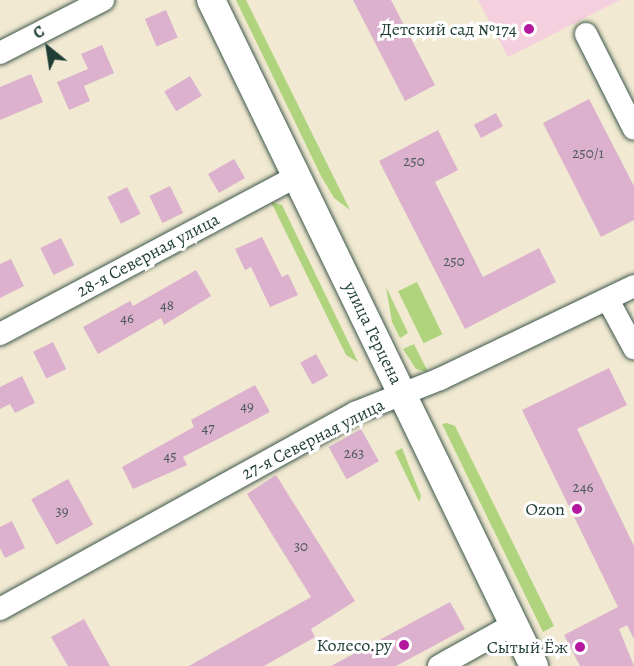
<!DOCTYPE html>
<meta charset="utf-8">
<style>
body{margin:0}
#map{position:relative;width:634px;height:666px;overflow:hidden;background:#f1e9d1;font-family:Alegreya,serif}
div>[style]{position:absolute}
.built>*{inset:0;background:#f4cfdd}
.green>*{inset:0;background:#afd47d;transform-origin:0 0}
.building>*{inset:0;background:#dbb1cd;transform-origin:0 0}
.roads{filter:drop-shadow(0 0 2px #3e574c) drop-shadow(0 0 2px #3e574c)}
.minor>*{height:22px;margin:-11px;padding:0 11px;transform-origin:11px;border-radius:11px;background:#fff}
.major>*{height:28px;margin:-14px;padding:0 14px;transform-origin:14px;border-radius:14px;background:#fff}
.dots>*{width:16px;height:16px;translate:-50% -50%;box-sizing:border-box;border:3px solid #fff;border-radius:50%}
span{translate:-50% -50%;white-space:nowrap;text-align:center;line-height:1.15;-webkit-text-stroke:6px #fff;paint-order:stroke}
.number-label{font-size:15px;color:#4e5a5a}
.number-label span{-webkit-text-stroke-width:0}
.poi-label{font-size:18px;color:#1f3d34}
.right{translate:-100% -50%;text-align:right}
.street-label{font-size:18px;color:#1f3d34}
.north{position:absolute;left:18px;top:18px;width:60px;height:60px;-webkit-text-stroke:4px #fff;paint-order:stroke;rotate:330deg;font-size:16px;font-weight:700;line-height:24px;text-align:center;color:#1f3d34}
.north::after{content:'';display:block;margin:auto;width:21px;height:27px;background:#1f3d34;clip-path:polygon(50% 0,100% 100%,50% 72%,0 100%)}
</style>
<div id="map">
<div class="built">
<div style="clip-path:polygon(478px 0,620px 0,508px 57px)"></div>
</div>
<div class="green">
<div style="clip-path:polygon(236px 0,246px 0,350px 210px,334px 198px,321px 176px)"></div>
<div style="clip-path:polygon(271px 202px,282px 205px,358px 362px,346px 355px)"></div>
<div style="left:417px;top:282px;width:58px;height:21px;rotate:64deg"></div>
<div style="clip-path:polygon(386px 287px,408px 333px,400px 338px,392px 322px)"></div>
<div style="clip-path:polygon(414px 344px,428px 372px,416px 369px,403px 349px)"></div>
<div style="clip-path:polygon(447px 423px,455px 426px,554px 626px,543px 632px,442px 424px)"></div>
<div style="clip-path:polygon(402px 448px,421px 496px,419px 502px,395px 452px)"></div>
</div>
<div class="building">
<div style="clip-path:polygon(353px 0,391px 0,435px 85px,405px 101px)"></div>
<div style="left:166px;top:10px;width:30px;height:23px;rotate:67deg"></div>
<div style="clip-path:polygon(102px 45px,114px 73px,84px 86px,90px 101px,69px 110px,57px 82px,88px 69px,81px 54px)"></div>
<div style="clip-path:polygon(31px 74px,43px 102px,0 120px,0 87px)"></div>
<div style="left:190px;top:76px;width:23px;height:30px;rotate:59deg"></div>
<div style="clip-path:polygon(589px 99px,634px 186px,634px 220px,601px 237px,543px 123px)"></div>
<div style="left:496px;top:113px;width:15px;height:25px;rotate:62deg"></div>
<div style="clip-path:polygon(438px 130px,458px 170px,435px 182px,483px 277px,539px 248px,556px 282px,465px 329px,379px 161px)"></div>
<div style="left:234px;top:159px;width:22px;height:30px;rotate:60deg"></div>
<div style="left:170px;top:186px;width:30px;height:23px;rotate:64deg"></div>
<div style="left:127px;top:187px;width:30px;height:22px;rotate:63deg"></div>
<div style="clip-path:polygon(262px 237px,282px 277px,288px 274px,298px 295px,270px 307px,251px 267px,245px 270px,235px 249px)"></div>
<div style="left:61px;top:238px;width:30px;height:23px;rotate:64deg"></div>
<div style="clip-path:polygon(11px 259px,24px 286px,0 298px,0 264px)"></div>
<div style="clip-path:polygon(196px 270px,211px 296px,164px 325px,161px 318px,98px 354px,83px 327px,130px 301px,133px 306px)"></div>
<div style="left:53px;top:342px;width:30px;height:22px;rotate:64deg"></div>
<div style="left:316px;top:354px;width:25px;height:18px;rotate:61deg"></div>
<div style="clip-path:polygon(609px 368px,627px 405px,577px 429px,634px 546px,634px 639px,627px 625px,619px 629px,634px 666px,580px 666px,564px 635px,618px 607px,522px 410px)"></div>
<div style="clip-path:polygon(22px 376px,35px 403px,15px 413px,10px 404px,0 409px,0 387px)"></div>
<div style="clip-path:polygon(255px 385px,270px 412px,183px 457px,187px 465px,133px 489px,122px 467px,194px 427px,191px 420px)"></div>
<div style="left:361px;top:429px;width:37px;height:37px;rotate:61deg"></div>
<div style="clip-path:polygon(276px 475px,355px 601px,311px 629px,315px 637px,264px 666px,189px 666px,311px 597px,247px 494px)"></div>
<div style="left:68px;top:479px;width:52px;height:42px;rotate:61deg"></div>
<div style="clip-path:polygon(12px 521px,25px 548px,5px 558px,0 548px,0 527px)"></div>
<div style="clip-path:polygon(450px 602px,465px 629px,396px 666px,331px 666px)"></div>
<div style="clip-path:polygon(84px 619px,110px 666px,68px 666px,51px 637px)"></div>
</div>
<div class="roads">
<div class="minor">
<div style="left:586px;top:34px;width:106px;rotate:63.2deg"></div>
<div style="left:0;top:53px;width:116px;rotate:-27.2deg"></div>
<div style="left:608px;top:300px;width:55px;rotate:61.6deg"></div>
<div style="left:0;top:334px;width:336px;rotate:-28deg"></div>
<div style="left:0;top:609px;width:406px;rotate:-28.9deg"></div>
<div style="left:355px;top:413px;width:92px;rotate:-21.8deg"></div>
<div style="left:440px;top:379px;width:215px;rotate:-25.6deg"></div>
<div style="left:439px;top:666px;width:86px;rotate:-29.2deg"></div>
</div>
<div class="major">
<div style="left:211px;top:0;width:740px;rotate:64.13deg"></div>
</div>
</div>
<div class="dots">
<div style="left:529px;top:29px;background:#b5179e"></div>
<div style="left:577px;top:509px;background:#b5179e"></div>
<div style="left:404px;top:645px;background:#b5179e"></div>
<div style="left:580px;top:647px;background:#b5179e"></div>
</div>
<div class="number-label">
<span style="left:588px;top:154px">250/1</span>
<span style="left:414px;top:162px">250</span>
<span style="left:454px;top:262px">250</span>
<span style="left:167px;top:306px">48</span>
<span style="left:127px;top:319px">46</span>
<span style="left:247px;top:407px">49</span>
<span style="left:208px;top:429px">47</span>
<span style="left:354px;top:454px">263</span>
<span style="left:170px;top:457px">45</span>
<span style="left:583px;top:488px">246</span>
<span style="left:62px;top:512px">39</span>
<span style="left:301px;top:547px">30</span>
</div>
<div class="poi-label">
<span class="right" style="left:517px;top:29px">Детский сад №174</span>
<span class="right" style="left:565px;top:509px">Ozon</span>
<span class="right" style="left:392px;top:645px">Колесо.ру</span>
<span class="right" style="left:568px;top:647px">Сытый Ёж</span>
</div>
<div class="street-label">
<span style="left:148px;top:255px;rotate:-28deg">28-я Северная улица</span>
<span style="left:373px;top:333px;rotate:64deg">улица Герцена</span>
<span style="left:313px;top:439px;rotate:-27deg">27-я Северная улица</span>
</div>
<div class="north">С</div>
</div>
